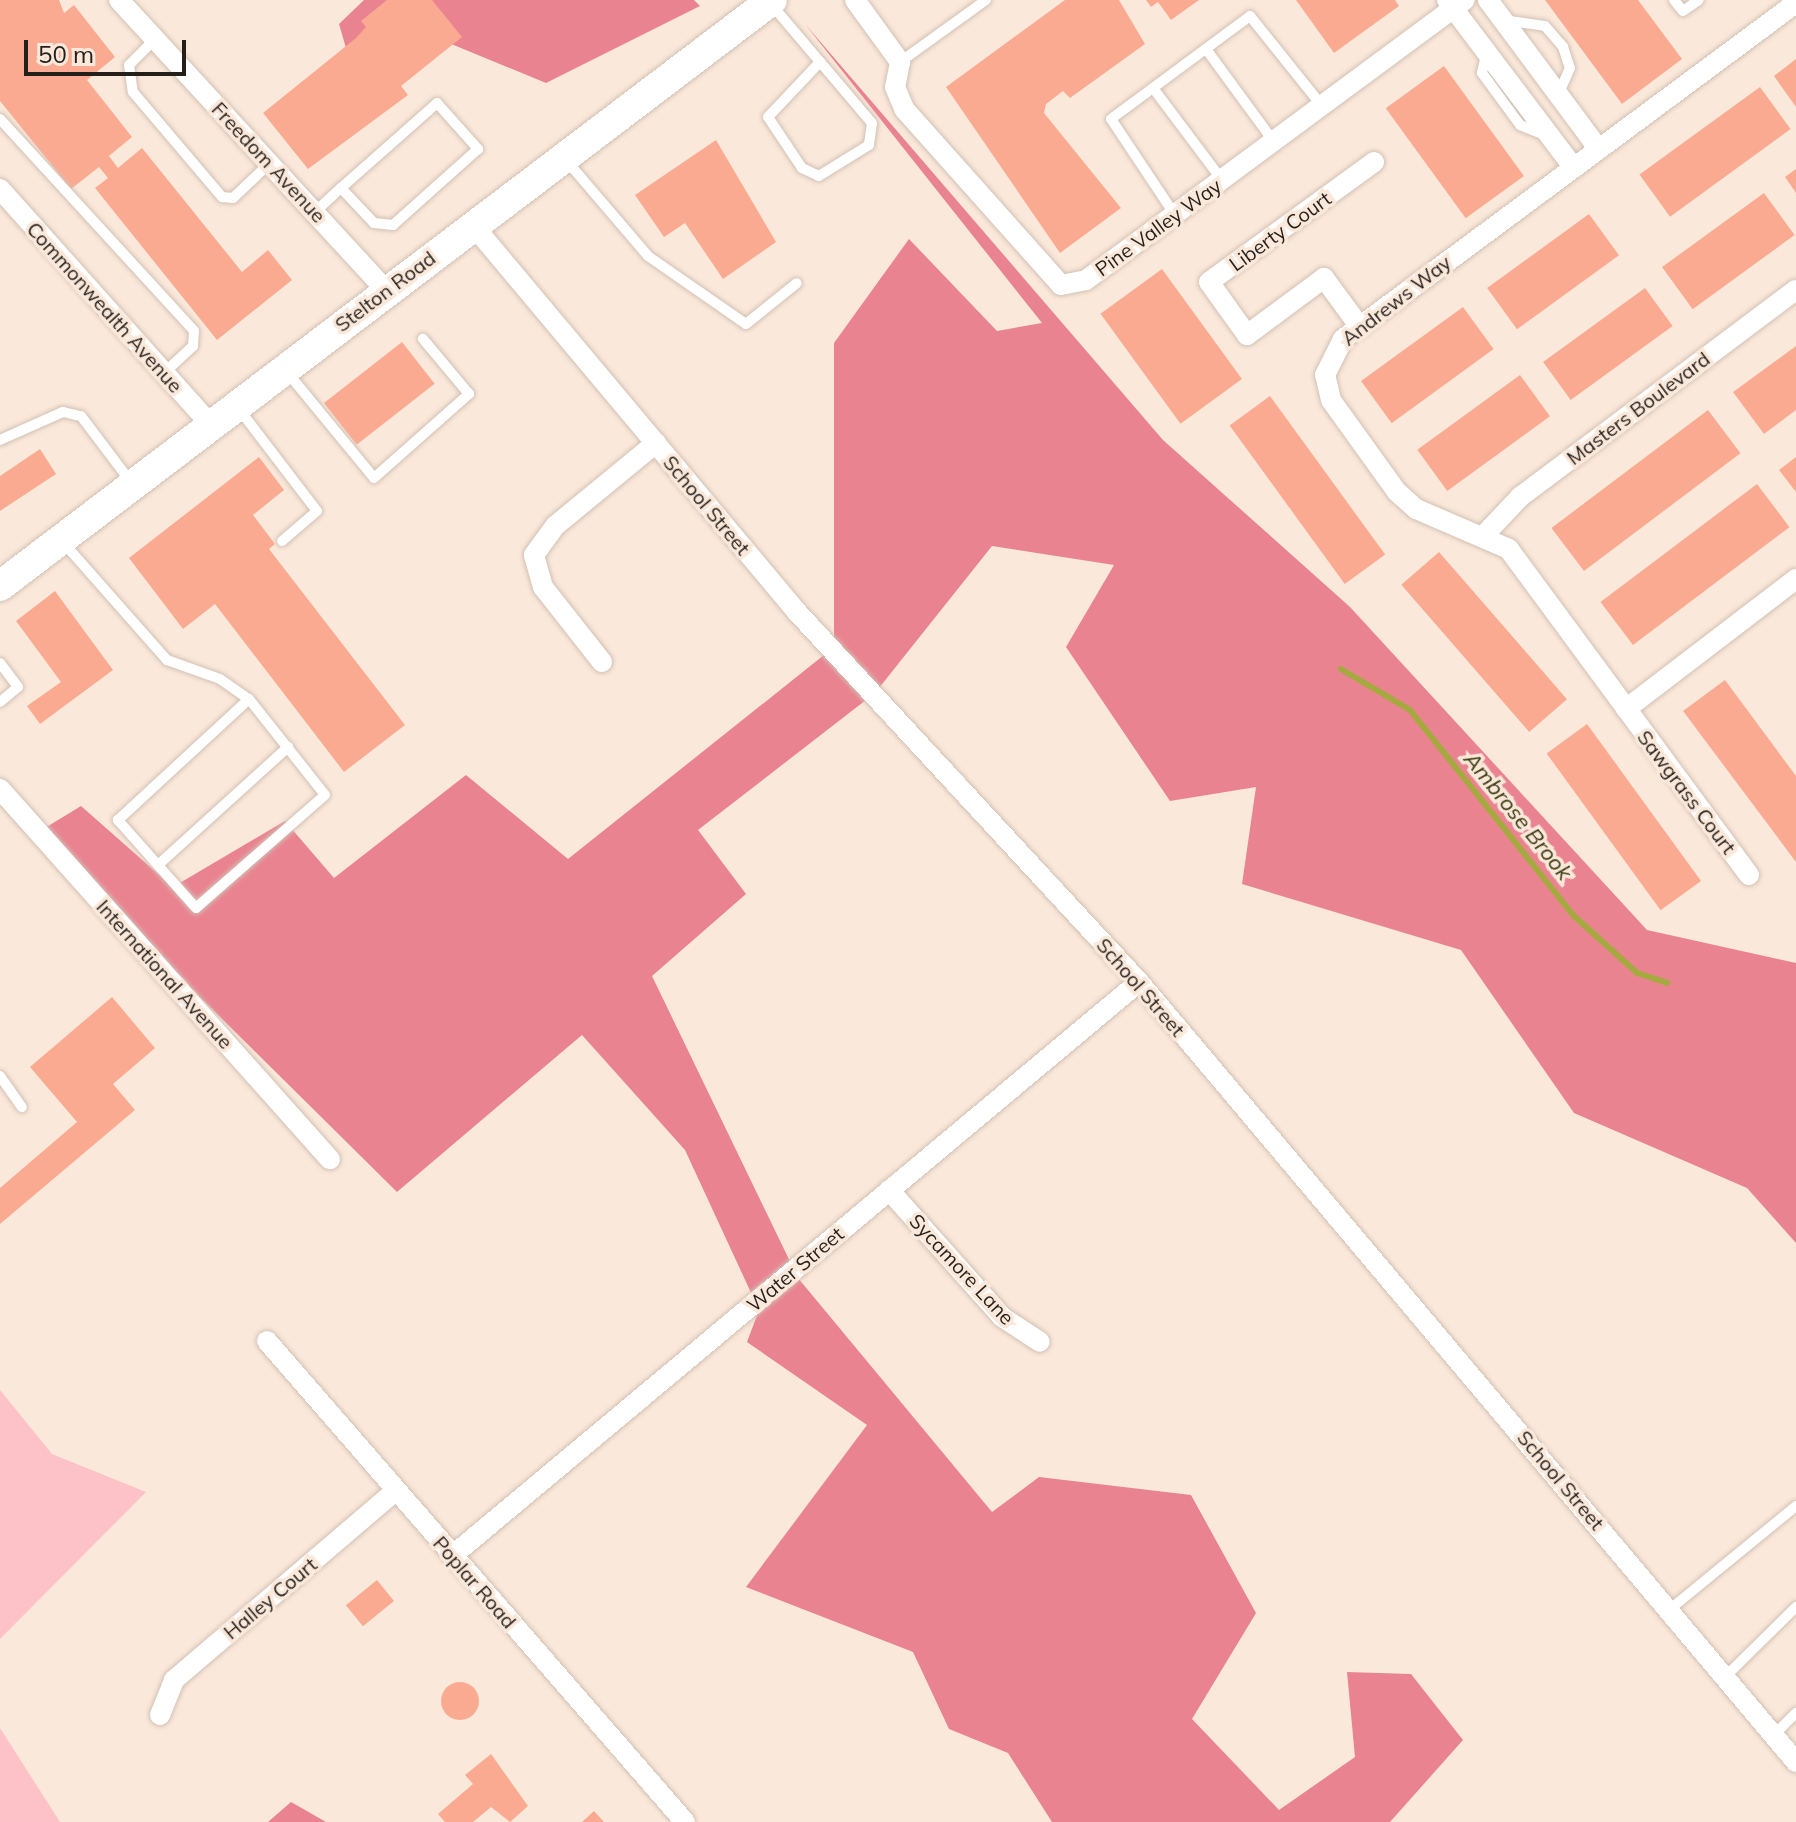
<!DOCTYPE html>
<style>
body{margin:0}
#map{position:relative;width:1796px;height:1822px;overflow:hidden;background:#fae8da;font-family:Mulish,sans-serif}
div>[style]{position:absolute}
.green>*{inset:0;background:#fdc2c7}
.forest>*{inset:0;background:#ea8390}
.stream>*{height:6px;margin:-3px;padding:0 3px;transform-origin:3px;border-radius:3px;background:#a6a940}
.building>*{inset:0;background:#fbaa92;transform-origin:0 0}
.round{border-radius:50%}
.roads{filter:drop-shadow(0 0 2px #d2c1b4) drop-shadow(0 0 2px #d2c1b4)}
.service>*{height:10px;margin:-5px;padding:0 5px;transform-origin:5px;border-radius:5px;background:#fff}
.minor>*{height:20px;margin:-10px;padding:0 10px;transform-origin:10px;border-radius:10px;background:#fff}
.secondary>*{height:30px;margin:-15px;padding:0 15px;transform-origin:15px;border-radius:15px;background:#fff}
span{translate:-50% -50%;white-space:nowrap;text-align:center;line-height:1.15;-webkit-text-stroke:7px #fae8da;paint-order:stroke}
.street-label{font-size:20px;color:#251f1a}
.water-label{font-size:22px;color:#3a3b10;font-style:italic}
.scale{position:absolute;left:24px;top:40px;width:162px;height:36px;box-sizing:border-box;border:4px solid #251f1a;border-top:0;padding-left:10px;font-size:24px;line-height:28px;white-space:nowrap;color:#251f1a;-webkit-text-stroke:6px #fae8da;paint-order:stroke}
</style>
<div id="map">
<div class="green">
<div style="clip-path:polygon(0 1390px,52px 1454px,146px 1492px,0 1639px)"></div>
<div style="clip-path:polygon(0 1728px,60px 1822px,0 1822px)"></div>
</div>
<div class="forest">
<div style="clip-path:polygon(364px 0,694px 0,700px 6px,546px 83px,427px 34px,348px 55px,339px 24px)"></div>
<div style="clip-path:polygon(805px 24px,1163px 440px,1350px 607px,1647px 930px,1796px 963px,1796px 1243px,1747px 1188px,1574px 1113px,1461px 950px,1242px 884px,1256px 787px,1170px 801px,1066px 647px,1114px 565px,992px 546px,875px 693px,698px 830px,746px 894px,652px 976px,798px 1278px,992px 1512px,1039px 1477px,1191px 1495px,1256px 1613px,1192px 1719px,1279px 1810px,1355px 1757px,1347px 1672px,1411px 1674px,1463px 1740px,1390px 1822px,1052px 1822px,1008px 1753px,949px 1729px,913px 1652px,746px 1587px,867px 1425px,747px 1342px,759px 1310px,685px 1150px,582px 1035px,397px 1192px,35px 834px,81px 806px,173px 887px,285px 821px,334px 878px,466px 775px,568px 859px,834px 647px,834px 343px,909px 239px,997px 331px,1042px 323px)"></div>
<div style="clip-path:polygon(291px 1802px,326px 1822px,268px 1822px)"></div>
</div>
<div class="stream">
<div style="left:1341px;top:669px;width:80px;rotate:30.7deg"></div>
<div style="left:1410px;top:710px;width:263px;rotate:51.5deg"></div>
<div style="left:1574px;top:916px;width:85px;rotate:42.1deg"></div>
<div style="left:1637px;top:973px;width:32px;rotate:18deg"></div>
</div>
<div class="building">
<div style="clip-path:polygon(0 0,59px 0,64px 13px,74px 5px,115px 57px,87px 80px,132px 137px,109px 156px,118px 168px,142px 148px,242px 272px,268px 250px,292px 280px,217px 340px,95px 188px,108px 178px,99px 167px,71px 189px,0 101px)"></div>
<div style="clip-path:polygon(387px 0,432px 0,462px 37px,401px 86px,408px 95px,308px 169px,263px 113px,356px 38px,366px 27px,361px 21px)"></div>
<div style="clip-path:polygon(1065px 0,1119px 0,1145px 44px,1070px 98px,1063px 91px,1046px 104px,1044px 113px,1121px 208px,1060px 253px,946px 87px)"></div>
<div style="clip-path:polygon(1146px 0,1199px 0,1171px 20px,1158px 2px,1151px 7px)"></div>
<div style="clip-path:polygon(1296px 0,1395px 0,1399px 6px,1334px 53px)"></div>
<div style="clip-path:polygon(1545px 0,1638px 0,1682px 59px,1622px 104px)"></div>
<div style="clip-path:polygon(1796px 59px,1796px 107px,1774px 76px)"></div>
<div style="left:1444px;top:66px;width:136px;height:72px;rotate:54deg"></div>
<div style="left:1760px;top:87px;width:52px;height:149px;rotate:54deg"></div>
<div style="clip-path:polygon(716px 140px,776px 242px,723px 279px,685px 223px,664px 237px,635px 195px)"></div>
<div style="clip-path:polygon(1796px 169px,1796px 193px,1785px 177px)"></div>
<div style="left:1764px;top:193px;width:52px;height:126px;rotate:54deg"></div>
<div style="left:1589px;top:214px;width:51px;height:126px;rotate:54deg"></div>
<div style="left:1162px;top:269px;width:136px;height:76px;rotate:54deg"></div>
<div style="left:1645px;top:288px;width:47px;height:126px;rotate:54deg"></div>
<div style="left:1463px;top:307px;width:52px;height:126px;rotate:54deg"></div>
<div style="left:402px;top:342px;width:53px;height:99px;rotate:52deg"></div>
<div style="clip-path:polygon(1796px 346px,1796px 410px,1764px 434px,1733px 392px)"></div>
<div style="left:1520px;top:375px;width:51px;height:127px;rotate:54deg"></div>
<div style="left:1270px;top:396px;width:196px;height:50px;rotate:54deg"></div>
<div style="left:1708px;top:410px;width:54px;height:196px;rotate:53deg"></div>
<div style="clip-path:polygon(40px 449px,56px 474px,0 511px,0 476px)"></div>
<div style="clip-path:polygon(259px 457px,284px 490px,253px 515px,275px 544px,269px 549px,405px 725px,344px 772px,215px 604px,183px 629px,129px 558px)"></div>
<div style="clip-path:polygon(1796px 457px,1796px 492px,1779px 470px)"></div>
<div style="left:1757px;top:484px;width:54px;height:196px;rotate:53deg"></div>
<div style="left:1439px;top:552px;width:195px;height:50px;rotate:49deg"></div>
<div style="clip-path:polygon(55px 591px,113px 670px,40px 724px,27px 706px,61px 682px,16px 621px)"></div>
<div style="clip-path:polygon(1725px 680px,1796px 776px,1796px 862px,1683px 711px)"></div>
<div style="left:1587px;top:724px;width:194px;height:50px;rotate:54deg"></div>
<div style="clip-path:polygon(112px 997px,155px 1048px,113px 1084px,135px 1110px,0 1224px,0 1188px,77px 1122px,30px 1067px)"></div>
<div style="left:377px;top:1580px;width:27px;height:40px;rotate:51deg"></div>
<div class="round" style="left:441px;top:1682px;width:38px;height:38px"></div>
<div style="clip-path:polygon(491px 1754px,528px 1806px,510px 1822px,491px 1807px,473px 1822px,445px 1822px,438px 1814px,473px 1784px,465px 1775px)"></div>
<div style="clip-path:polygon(594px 1811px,604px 1822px,582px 1822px)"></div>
</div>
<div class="roads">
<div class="service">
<div style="left:1674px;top:0;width:14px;rotate:51deg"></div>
<div style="left:1683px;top:11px;width:19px;rotate:-35deg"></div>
<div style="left:771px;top:4px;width:156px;rotate:49.7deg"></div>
<div style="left:872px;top:123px;width:22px;rotate:98deg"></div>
<div style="left:869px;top:145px;width:59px;rotate:148.2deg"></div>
<div style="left:819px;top:176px;width:19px;rotate:-155deg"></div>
<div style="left:802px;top:168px;width:61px;rotate:-123.7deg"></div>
<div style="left:768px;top:117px;width:76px;rotate:-46.6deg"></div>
<div style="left:1503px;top:20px;width:42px;rotate:8.1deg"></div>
<div style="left:1545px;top:26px;width:28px;rotate:49deg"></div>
<div style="left:1563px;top:47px;width:22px;rotate:72deg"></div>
<div style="left:1570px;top:68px;width:30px;rotate:114deg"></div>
<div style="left:155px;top:39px;width:37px;rotate:135deg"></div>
<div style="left:129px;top:65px;width:27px;rotate:82deg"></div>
<div style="left:133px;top:92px;width:138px;rotate:49.7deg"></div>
<div style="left:222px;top:197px;width:11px;rotate:5deg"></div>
<div style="left:233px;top:198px;width:51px;rotate:-43.4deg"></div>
<div style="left:1206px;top:49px;width:115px;rotate:53.8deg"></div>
<div style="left:1486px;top:55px;width:18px;rotate:103deg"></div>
<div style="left:1482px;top:73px;width:64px;rotate:53.8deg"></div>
<div style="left:1520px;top:125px;width:31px;rotate:22deg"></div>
<div style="left:900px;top:62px;width:106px;rotate:-35.8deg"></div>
<div style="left:1153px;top:88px;width:115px;rotate:53.1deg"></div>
<div style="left:0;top:119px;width:287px;rotate:47.5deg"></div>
<div style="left:194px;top:331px;width:15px;rotate:94deg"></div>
<div style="left:193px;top:346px;width:40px;rotate:137deg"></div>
<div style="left:566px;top:160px;width:126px;rotate:49.5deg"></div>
<div style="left:648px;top:256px;width:119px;rotate:34.8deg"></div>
<div style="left:746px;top:324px;width:65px;rotate:-38.8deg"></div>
<div style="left:315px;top:212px;width:35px;rotate:-43deg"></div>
<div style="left:341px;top:188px;width:128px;rotate:-41.5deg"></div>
<div style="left:437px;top:103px;width:62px;rotate:48.3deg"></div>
<div style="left:478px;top:149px;width:114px;rotate:138.2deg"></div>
<div style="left:393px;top:225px;width:19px;rotate:-174deg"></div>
<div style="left:374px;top:223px;width:48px;rotate:-133.3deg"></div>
<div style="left:1175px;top:215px;width:115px;rotate:-123.7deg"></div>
<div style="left:1111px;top:119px;width:173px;rotate:-36.5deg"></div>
<div style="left:1250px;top:16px;width:115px;rotate:51.3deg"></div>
<div style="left:287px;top:372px;width:137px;rotate:50.6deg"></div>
<div style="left:374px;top:478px;width:127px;rotate:-41.5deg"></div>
<div style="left:469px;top:394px;width:72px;rotate:-129.9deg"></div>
<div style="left:239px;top:409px;width:128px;rotate:52.6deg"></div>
<div style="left:317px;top:511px;width:46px;rotate:139.4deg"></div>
<div style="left:0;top:440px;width:69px;rotate:-24deg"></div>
<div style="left:63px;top:412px;width:18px;rotate:13deg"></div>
<div style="left:81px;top:416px;width:83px;rotate:52.9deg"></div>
<div style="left:62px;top:541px;width:159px;rotate:48.6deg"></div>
<div style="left:167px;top:660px;width:56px;rotate:19.7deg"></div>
<div style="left:220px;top:679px;width:35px;rotate:35deg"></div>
<div style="left:249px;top:699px;width:122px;rotate:51.6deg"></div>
<div style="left:325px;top:795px;width:171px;rotate:138.8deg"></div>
<div style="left:196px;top:908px;width:118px;rotate:-131.6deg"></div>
<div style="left:118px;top:820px;width:178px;rotate:-42.7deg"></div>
<div style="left:0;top:663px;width:30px;rotate:53deg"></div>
<div style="left:18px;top:687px;width:23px;rotate:140deg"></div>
<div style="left:158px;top:865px;width:176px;rotate:-42.2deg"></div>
<div style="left:0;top:1076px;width:38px;rotate:55deg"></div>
<div style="left:1669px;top:1610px;width:164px;rotate:-39.3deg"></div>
<div style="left:1725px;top:1677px;width:100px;rotate:-44.6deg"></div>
<div style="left:1774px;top:1735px;width:31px;rotate:-45deg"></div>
</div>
<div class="minor">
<div style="left:119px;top:0;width:394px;rotate:47.4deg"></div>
<div style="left:855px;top:0;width:77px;rotate:54deg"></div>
<div style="left:900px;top:62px;width:25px;rotate:101deg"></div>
<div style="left:895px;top:87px;width:25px;rotate:67deg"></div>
<div style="left:905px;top:110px;width:234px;rotate:48.3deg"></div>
<div style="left:1061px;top:285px;width:25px;rotate:-11deg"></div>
<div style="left:1086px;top:280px;width:471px;rotate:-36.5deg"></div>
<div style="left:1447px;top:0;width:207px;rotate:52.9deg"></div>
<div style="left:1488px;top:0;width:183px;rotate:53.4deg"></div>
<div style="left:0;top:189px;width:315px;rotate:48.2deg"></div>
<div style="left:472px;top:224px;width:506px;rotate:50.05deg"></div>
<div style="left:797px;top:612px;width:504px;rotate:47.25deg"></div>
<div style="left:1139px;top:982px;width:1020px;rotate:49.89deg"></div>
<div style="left:1360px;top:327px;width:61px;rotate:-126.3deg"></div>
<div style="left:1324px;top:278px;width:96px;rotate:143.5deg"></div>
<div style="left:1247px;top:335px;width:65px;rotate:-125.6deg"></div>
<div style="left:1209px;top:282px;width:204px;rotate:-36deg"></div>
<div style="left:1486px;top:533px;width:50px;rotate:-46.6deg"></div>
<div style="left:1520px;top:497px;width:345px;rotate:-36.9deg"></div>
<div style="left:602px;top:662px;width:95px;rotate:-128.2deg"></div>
<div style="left:543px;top:587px;width:33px;rotate:-106deg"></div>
<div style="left:534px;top:555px;width:36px;rotate:-54deg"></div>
<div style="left:555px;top:526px;width:131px;rotate:-39.4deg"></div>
<div style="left:1626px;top:709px;width:214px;rotate:-37.4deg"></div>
<div style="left:0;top:789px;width:496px;rotate:48.3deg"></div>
<div style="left:1749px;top:875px;width:405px;rotate:-126.4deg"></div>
<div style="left:1509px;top:549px;width:101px;rotate:-156.7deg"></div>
<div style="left:1416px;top:509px;width:25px;rotate:-138deg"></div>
<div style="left:1397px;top:492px;width:113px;rotate:-125.7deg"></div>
<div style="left:1331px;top:400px;width:26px;rotate:-103deg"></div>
<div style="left:1325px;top:375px;width:40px;rotate:-63.4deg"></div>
<div style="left:1343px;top:339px;width:564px;rotate:-36.57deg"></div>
<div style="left:889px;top:1190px;width:170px;rotate:48.3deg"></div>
<div style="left:1002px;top:1317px;width:45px;rotate:33.3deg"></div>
<div style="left:267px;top:1341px;width:637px;rotate:49.01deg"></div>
<div style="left:452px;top:1556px;width:895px;rotate:-39.88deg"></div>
<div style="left:160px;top:1715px;width:38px;rotate:-68deg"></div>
<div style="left:174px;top:1680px;width:291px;rotate:-40.5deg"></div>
</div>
<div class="secondary">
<div style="left:0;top:586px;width:969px;rotate:-37.2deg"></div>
</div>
</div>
<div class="street-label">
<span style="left:269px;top:162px;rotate:47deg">Freedom Avenue</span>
<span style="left:1158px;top:227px;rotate:-36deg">Pine Valley Way</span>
<span style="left:1280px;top:231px;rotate:-36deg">Liberty Court</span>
<span style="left:385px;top:291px;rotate:-37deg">Stelton Road</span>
<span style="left:1396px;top:300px;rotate:-38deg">Andrews Way</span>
<span style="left:105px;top:307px;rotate:48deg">Commonwealth Avenue</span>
<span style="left:1638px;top:408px;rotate:-37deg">Masters Boulevard</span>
<span style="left:707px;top:505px;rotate:50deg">School Street</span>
<span style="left:1687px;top:792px;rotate:53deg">Sawgrass Court</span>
<span style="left:165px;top:974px;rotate:48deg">International Avenue</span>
<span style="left:1141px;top:987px;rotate:49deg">School Street</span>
<span style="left:795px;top:1269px;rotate:-40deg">Water Street</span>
<span style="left:962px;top:1269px;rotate:47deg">Sycamore Lane</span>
<span style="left:1561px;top:1480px;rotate:50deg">School Street</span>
<span style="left:475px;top:1582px;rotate:49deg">Poplar Road</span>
<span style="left:270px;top:1598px;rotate:-40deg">Halley Court</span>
</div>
<div class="water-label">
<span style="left:1518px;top:816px;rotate:51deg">Ambrose Brook</span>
</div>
<div class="scale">50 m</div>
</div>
